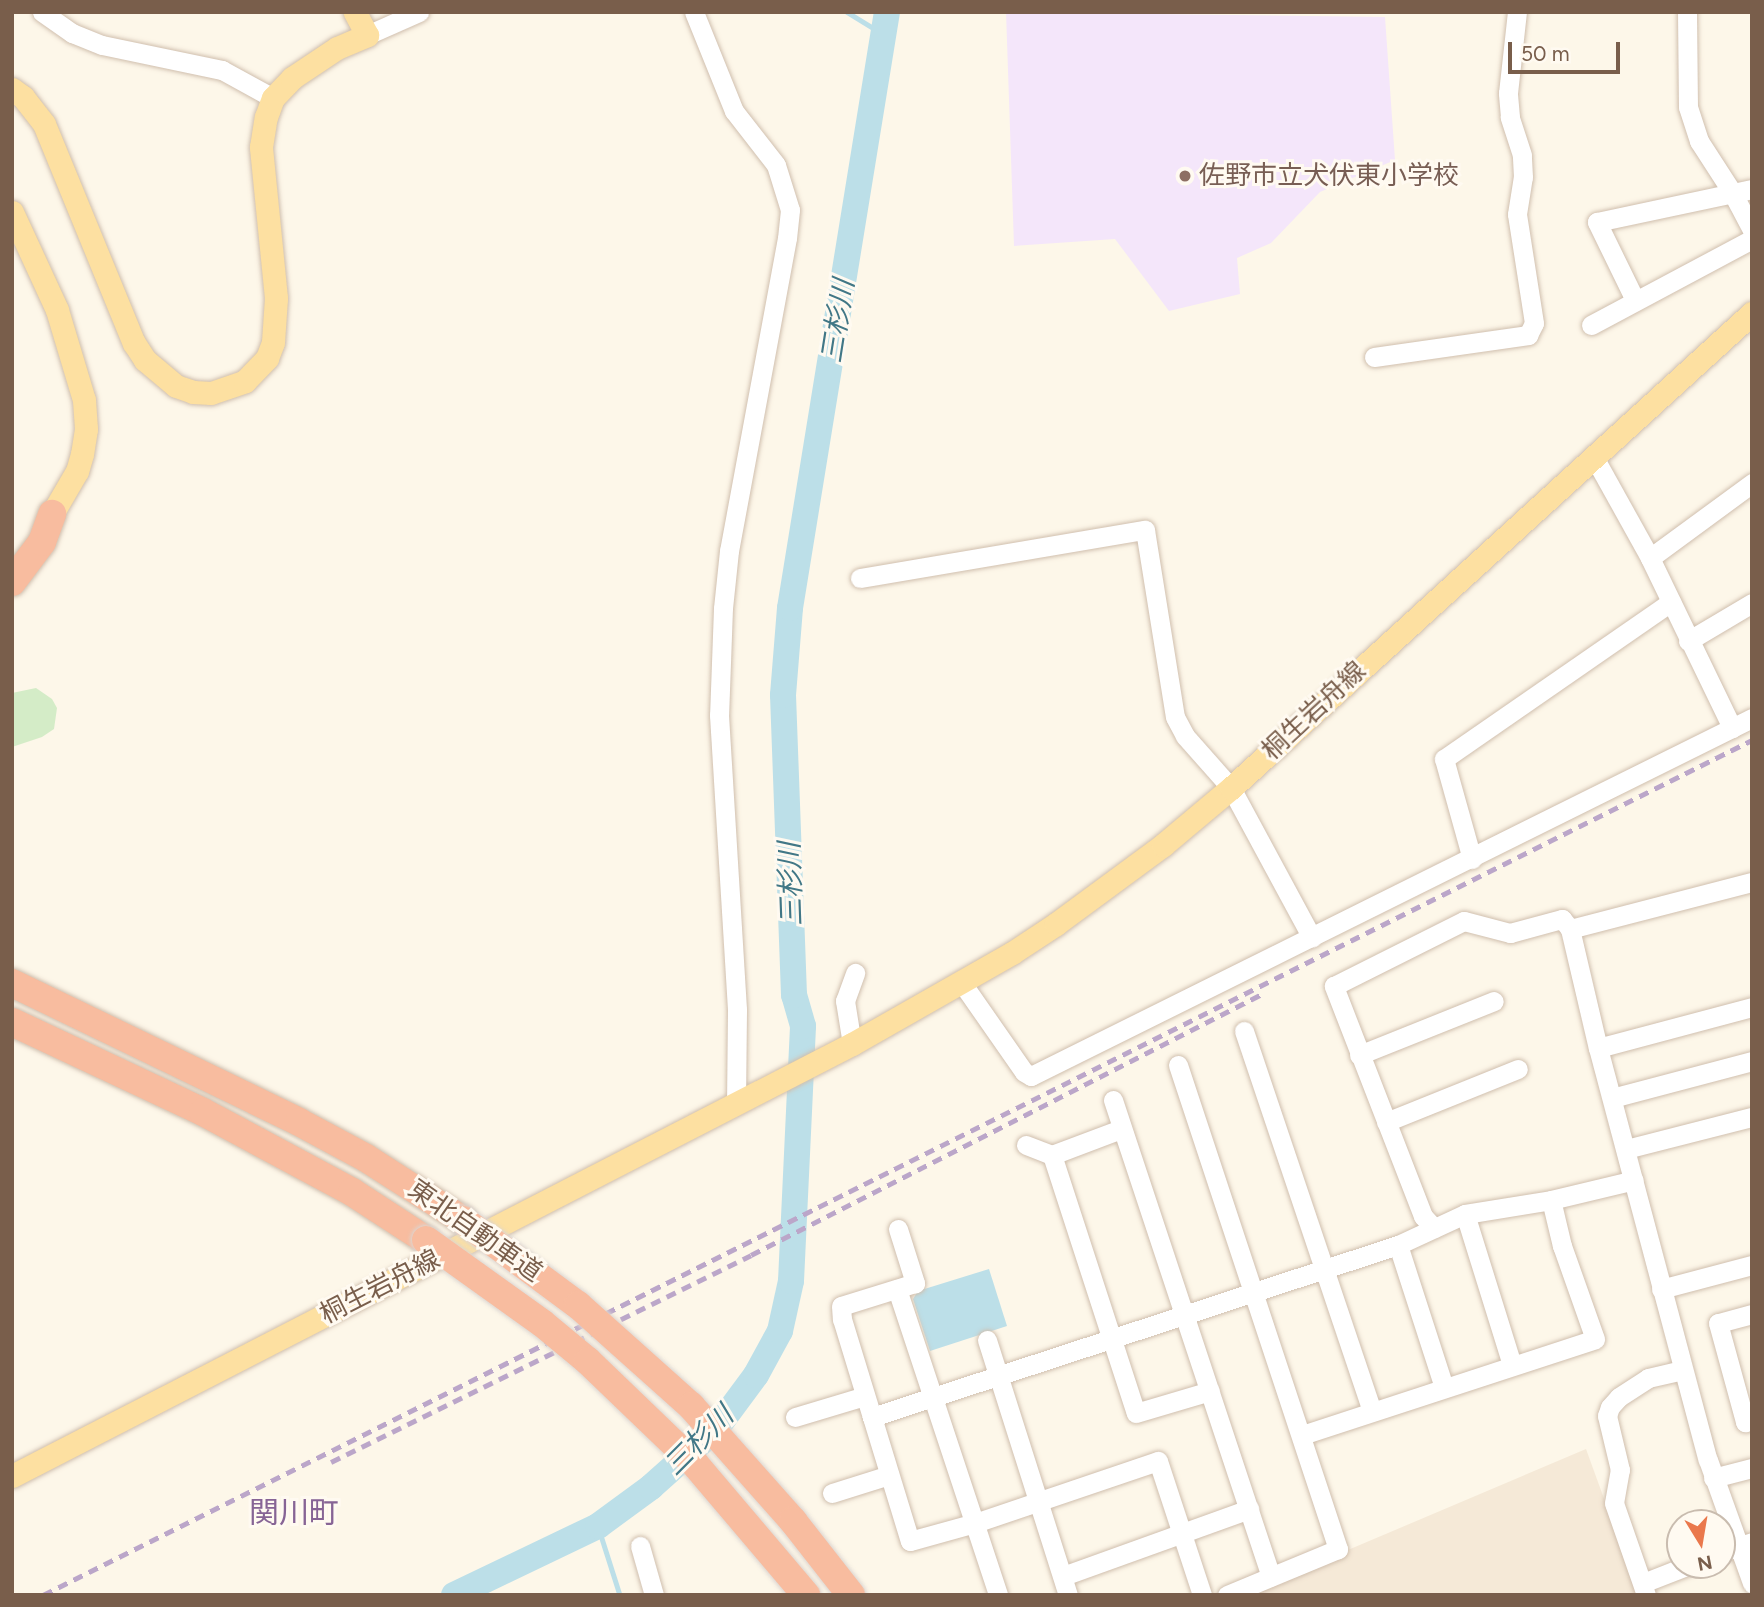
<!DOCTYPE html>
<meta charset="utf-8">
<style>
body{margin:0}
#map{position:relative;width:1764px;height:1607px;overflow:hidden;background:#fdf7e9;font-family:Figtree,"Noto Sans JP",sans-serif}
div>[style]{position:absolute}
.residential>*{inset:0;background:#f5e9d7}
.education>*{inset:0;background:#f4e6fa}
.green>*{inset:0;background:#d4ecc7}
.water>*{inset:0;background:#bcdfe8}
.stream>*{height:4.5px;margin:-2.25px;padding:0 2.25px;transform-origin:2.25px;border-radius:2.25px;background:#bcdfe8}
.river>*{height:26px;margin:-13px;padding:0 13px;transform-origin:13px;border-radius:13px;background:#bcdfe8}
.roads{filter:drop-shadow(0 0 2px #d0bfae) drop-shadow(0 0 2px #d0bfae)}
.minor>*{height:19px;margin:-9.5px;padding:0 9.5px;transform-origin:9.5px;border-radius:9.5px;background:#fff}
.major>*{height:23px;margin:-11.5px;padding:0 11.5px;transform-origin:11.5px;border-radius:11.5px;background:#fde0a1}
.highway>*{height:28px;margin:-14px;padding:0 14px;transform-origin:14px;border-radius:14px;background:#f8bc9f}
.rail>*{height:4.5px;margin-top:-2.25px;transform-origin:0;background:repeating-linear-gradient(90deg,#bba6c9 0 10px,transparent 0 17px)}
.bridges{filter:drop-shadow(0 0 2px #dcd5d0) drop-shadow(0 0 2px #dcd5d0)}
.highway-bridge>*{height:28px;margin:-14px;padding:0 14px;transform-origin:14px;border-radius:14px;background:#f8bc9f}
.dots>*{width:19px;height:19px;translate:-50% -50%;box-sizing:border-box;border:4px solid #fffaf1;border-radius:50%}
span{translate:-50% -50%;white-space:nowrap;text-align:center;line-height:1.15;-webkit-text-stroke:6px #fffaf1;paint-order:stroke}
.education-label{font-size:26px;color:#785e54}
.left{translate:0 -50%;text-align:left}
.street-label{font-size:26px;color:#795e4b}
.water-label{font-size:28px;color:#417786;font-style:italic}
.quarter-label{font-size:30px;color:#876495}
.frame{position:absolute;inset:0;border:14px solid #795e4b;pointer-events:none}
.north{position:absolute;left:1666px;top:1509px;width:70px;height:70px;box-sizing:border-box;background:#fffaf1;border:2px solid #c9bcaf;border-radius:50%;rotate:169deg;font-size:19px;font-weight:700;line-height:28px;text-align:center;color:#795e4b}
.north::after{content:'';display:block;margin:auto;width:24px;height:32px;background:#ea784c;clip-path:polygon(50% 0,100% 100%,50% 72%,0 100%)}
.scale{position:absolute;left:1508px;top:42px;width:112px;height:32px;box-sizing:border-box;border:4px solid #795e4b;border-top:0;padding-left:9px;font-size:21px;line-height:24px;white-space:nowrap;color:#795e4b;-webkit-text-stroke:5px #fffaf1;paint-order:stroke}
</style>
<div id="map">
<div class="residential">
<div style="clip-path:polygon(1586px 1449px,1639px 1595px,1242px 1595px)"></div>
</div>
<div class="education">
<div style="clip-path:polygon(1006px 12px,1385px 17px,1395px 160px,1320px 192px,1271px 243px,1237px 258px,1240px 294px,1169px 311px,1115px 239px,1014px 246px)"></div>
</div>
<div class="green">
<div style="clip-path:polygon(36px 688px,52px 699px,57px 708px,54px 729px,42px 737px,12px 747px,12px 693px)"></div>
</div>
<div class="water">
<div style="clip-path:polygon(989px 1269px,1007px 1326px,930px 1351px,913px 1299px,918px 1291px)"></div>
</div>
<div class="stream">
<div style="left:847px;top:12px;width:42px;rotate:31.4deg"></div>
<div style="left:598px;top:1526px;width:72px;rotate:72.3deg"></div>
</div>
<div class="river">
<div style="left:454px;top:1595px;width:160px;rotate:-25.6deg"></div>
<div style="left:598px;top:1526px;width:66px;rotate:-36.3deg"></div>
<div style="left:651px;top:1487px;width:87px;rotate:-41.7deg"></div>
<div style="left:716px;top:1429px;width:67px;rotate:-53.5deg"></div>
<div style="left:756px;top:1375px;width:50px;rotate:-61.4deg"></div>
<div style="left:780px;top:1331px;width:51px;rotate:-77.6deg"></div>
<div style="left:791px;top:1281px;width:255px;rotate:-87.3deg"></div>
<div style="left:803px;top:1026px;width:32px;rotate:-106deg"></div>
<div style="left:794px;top:995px;width:300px;rotate:-92.1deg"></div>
<div style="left:783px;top:695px;width:87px;rotate:-85.4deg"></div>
<div style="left:790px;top:608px;width:604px;rotate:-80.76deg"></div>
</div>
<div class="roads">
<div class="minor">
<div style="left:42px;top:12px;width:37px;rotate:35deg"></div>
<div style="left:72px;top:33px;width:32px;rotate:22deg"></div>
<div style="left:102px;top:45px;width:123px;rotate:11.8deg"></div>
<div style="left:222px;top:70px;width:58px;rotate:28.8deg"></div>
<div style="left:694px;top:12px;width:107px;rotate:68deg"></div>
<div style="left:734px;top:111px;width:68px;rotate:52.1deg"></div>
<div style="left:776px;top:165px;width:47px;rotate:72.7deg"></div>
<div style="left:790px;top:210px;width:28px;rotate:96deg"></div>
<div style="left:787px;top:238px;width:318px;rotate:100.5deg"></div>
<div style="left:729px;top:551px;width:57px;rotate:96deg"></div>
<div style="left:723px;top:608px;width:107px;rotate:92.1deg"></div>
<div style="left:719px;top:715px;width:296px;rotate:86.5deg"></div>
<div style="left:737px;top:1010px;width:93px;rotate:90.6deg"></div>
<div style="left:1687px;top:12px;width:95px;rotate:89.4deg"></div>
<div style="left:1688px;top:107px;width:36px;rotate:72deg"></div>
<div style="left:1699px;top:141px;width:61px;rotate:57.1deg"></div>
<div style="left:1732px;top:192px;width:43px;rotate:62.2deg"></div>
<div style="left:367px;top:35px;width:57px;rotate:-23.9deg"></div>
<div style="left:1635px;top:300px;width:87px;rotate:-116deg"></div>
<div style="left:1597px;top:222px;width:158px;rotate:-12deg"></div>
<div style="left:1591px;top:325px;width:183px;rotate:-28.1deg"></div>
<div style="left:1374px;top:357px;width:156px;rotate:-8.1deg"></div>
<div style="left:1528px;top:335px;width:13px;rotate:-63deg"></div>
<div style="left:1534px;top:323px;width:110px;rotate:-98.9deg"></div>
<div style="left:1517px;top:214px;width:37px;rotate:-81deg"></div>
<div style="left:1523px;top:177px;width:22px;rotate:-93deg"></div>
<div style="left:1522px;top:155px;width:40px;rotate:-108deg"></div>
<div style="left:1510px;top:117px;width:24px;rotate:-95deg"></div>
<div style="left:1508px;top:93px;width:81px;rotate:-83.7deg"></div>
<div style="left:1595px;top:459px;width:113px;rotate:60.9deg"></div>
<div style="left:1650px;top:558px;width:189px;rotate:64.2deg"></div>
<div style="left:1650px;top:558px;width:127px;rotate:-36.3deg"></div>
<div style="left:860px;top:578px;width:289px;rotate:-9.6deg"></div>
<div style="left:1145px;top:530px;width:189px;rotate:80.9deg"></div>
<div style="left:1175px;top:717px;width:21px;rotate:62deg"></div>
<div style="left:1185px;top:736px;width:69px;rotate:48.5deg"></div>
<div style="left:1231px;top:788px;width:170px;rotate:61.6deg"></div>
<div style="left:1688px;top:641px;width:74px;rotate:-30.7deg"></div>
<div style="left:1472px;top:859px;width:104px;rotate:-105.6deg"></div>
<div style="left:1444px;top:759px;width:276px;rotate:-34.7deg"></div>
<div style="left:1570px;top:929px;width:188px;rotate:-14.5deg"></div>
<div style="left:962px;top:983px;width:108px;rotate:55.1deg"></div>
<div style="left:1024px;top:1072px;width:8px;rotate:30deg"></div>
<div style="left:1031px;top:1076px;width:805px;rotate:-26.41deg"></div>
<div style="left:1244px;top:1031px;width:401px;rotate:71.4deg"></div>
<div style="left:852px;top:1044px;width:44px;rotate:-99.2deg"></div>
<div style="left:845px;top:1001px;width:30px;rotate:-70deg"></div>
<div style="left:1598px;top:1048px;width:159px;rotate:-14.9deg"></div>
<div style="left:1359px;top:1055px;width:145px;rotate:-21.8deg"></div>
<div style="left:1178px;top:1065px;width:510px;rotate:71.71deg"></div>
<div style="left:1338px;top:1549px;width:120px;rotate:157.5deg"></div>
<div style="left:1612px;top:1098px;width:145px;rotate:-14.8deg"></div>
<div style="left:1113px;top:1100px;width:502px;rotate:71.67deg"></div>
<div style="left:1386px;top:1122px;width:142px;rotate:-21.9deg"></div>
<div style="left:1026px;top:1145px;width:28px;rotate:21deg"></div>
<div style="left:1052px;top:1155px;width:74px;rotate:-20.6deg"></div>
<div style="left:1626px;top:1149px;width:130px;rotate:-14.3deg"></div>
<div style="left:1052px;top:1155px;width:271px;rotate:72deg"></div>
<div style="left:1136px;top:1413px;width:77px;rotate:-16.6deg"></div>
<div style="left:1465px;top:1214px;width:158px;rotate:72.7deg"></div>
<div style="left:1434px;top:1228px;width:16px;rotate:-133deg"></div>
<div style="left:1423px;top:1216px;width:247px;rotate:-111.2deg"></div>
<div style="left:1334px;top:986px;width:145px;rotate:-26.6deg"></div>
<div style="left:1464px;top:921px;width:48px;rotate:14.6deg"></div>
<div style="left:1510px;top:933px;width:54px;rotate:-15.1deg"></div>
<div style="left:1562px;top:919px;width:13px;rotate:51deg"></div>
<div style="left:1570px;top:929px;width:122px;rotate:76.8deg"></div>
<div style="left:1598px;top:1048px;width:426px;rotate:75.1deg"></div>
<div style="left:1708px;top:1460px;width:131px;rotate:70.3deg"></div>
<div style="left:898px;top:1229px;width:57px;rotate:72.5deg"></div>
<div style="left:915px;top:1283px;width:77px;rotate:162.7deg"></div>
<div style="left:841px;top:1306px;width:13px;rotate:86deg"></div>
<div style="left:842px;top:1319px;width:232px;rotate:73deg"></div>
<div style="left:910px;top:1541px;width:67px;rotate:-15.5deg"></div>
<div style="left:975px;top:1523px;width:193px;rotate:-18.7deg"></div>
<div style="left:1158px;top:1461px;width:141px;rotate:71.8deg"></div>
<div style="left:1398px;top:1245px;width:149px;rotate:72.1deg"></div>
<div style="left:897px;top:1289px;width:322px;rotate:71.7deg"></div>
<div style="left:1661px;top:1289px;width:94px;rotate:-14.8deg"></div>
<div style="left:1752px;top:1314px;width:35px;rotate:165deg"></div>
<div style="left:1718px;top:1323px;width:103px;rotate:74.7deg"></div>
<div style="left:1745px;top:1422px;width:7px;rotate:-16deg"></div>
<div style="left:987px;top:1340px;width:268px;rotate:72.4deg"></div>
<div style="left:795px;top:1417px;width:73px;rotate:-16.7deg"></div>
<div style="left:872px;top:1417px;width:553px;rotate:-18.11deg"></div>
<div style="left:1398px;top:1245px;width:74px;rotate:-24.8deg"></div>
<div style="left:1465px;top:1214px;width:87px;rotate:-9.2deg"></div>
<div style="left:1551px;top:1200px;width:85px;rotate:-13.5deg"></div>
<div style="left:1302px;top:1435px;width:308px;rotate:-18.1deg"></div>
<div style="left:1595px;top:1339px;width:99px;rotate:-109.5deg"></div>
<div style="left:1562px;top:1246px;width:47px;rotate:-103.4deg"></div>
<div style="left:1713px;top:1478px;width:40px;rotate:-14.4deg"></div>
<div style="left:832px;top:1493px;width:60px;rotate:-17.5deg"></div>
<div style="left:640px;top:1546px;width:51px;rotate:74.1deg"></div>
<div style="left:1722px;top:1552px;width:32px;rotate:-18deg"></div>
<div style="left:1063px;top:1576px;width:198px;rotate:-19.8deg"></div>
<div style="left:1643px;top:1583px;width:49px;rotate:-21.4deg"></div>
<div style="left:1646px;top:1595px;width:97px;rotate:-109.2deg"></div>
<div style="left:1614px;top:1503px;width:34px;rotate:-80deg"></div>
<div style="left:1620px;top:1470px;width:56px;rotate:-103.5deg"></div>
<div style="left:1607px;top:1416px;width:9px;rotate:-72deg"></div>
<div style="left:1610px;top:1407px;width:13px;rotate:-48deg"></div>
<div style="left:1619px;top:1397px;width:35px;rotate:-33deg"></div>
<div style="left:1648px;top:1378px;width:35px;rotate:-13deg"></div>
</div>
<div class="major">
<div style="left:12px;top:89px;width:14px;rotate:36deg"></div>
<div style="left:23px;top:97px;width:34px;rotate:52deg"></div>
<div style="left:44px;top:124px;width:237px;rotate:67.7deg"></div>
<div style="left:134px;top:343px;width:20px;rotate:57deg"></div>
<div style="left:145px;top:360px;width:40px;rotate:40deg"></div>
<div style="left:176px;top:386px;width:18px;rotate:19deg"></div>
<div style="left:193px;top:392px;width:18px;rotate:3deg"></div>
<div style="left:211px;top:393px;width:36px;rotate:-19deg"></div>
<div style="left:245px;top:381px;width:32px;rotate:-46deg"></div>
<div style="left:267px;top:358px;width:17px;rotate:-69deg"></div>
<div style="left:273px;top:342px;width:44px;rotate:-86.1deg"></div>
<div style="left:276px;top:298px;width:152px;rotate:-95.7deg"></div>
<div style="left:261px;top:147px;width:30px;rotate:-81deg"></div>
<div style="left:266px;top:117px;width:20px;rotate:-70deg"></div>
<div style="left:273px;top:98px;width:28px;rotate:-46deg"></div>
<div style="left:292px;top:78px;width:54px;rotate:-33.7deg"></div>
<div style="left:337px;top:48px;width:33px;rotate:-23deg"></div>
<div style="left:367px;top:35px;width:26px;rotate:-118deg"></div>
<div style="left:12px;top:212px;width:108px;rotate:65.3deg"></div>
<div style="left:57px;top:310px;width:94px;rotate:73.3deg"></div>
<div style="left:84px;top:400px;width:29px;rotate:86deg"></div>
<div style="left:86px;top:429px;width:25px;rotate:99deg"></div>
<div style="left:82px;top:454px;width:18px;rotate:106deg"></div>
<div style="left:77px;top:471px;width:50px;rotate:120.2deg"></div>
<div style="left:12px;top:1476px;width:945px;rotate:-27.22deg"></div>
<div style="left:852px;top:1044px;width:184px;rotate:-29.6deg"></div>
<div style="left:1012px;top:953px;width:53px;rotate:-33.4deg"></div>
<div style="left:1056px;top:924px;width:133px;rotate:-36.4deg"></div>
<div style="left:1163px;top:845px;width:89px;rotate:-40deg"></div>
<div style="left:1231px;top:788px;width:705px;rotate:-42.36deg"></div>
</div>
<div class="highway">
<div style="left:12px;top:582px;width:50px;rotate:-53.1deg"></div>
<div style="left:42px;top:542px;width:30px;rotate:-70deg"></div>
<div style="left:12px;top:983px;width:319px;rotate:25.8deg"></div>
<div style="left:299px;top:1122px;width:76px;rotate:28.2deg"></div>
<div style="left:366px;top:1158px;width:115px;rotate:32.6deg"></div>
<div style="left:12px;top:1022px;width:211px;rotate:25.2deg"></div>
<div style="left:203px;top:1112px;width:169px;rotate:28.2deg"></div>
<div style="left:352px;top:1192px;width:88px;rotate:33deg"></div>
</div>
</div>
<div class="rail">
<div style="left:331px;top:1462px;width:468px;rotate:-26.2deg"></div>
<div style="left:751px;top:1255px;width:572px;rotate:-27.06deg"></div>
<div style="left:43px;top:1595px;width:1911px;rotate:-26.58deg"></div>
</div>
<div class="bridges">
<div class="highway-bridge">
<div style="left:463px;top:1220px;width:143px;rotate:36.5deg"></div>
<div style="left:578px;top:1305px;width:152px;rotate:41.8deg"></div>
<div style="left:691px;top:1406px;width:154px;rotate:48.4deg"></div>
<div style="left:793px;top:1521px;width:94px;rotate:51.9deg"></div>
<div style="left:426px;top:1240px;width:143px;rotate:35.6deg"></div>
<div style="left:542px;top:1323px;width:60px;rotate:39.6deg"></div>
<div style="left:588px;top:1361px;width:149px;rotate:43.9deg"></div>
<div style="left:695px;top:1464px;width:172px;rotate:49.7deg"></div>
</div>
</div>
<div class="dots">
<div style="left:1185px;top:176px;background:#8d6e63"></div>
</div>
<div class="education-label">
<span class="left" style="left:1199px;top:176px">佐野市立犬伏東小学校</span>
</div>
<div class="street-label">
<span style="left:1314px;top:711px;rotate:-43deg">桐生岩舟線</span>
<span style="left:475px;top:1231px;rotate:35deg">東北自動車道</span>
<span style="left:380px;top:1287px;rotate:-27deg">桐生岩舟線</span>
</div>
<div class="water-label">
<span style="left:837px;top:321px;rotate:-81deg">三杉川</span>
<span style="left:790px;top:884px;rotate:-92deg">三杉川</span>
<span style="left:698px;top:1440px;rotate:-45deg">三杉川</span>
</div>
<div class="quarter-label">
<span style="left:294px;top:1513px">関川町</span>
</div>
<div class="frame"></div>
<div class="north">N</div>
<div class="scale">50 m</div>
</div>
